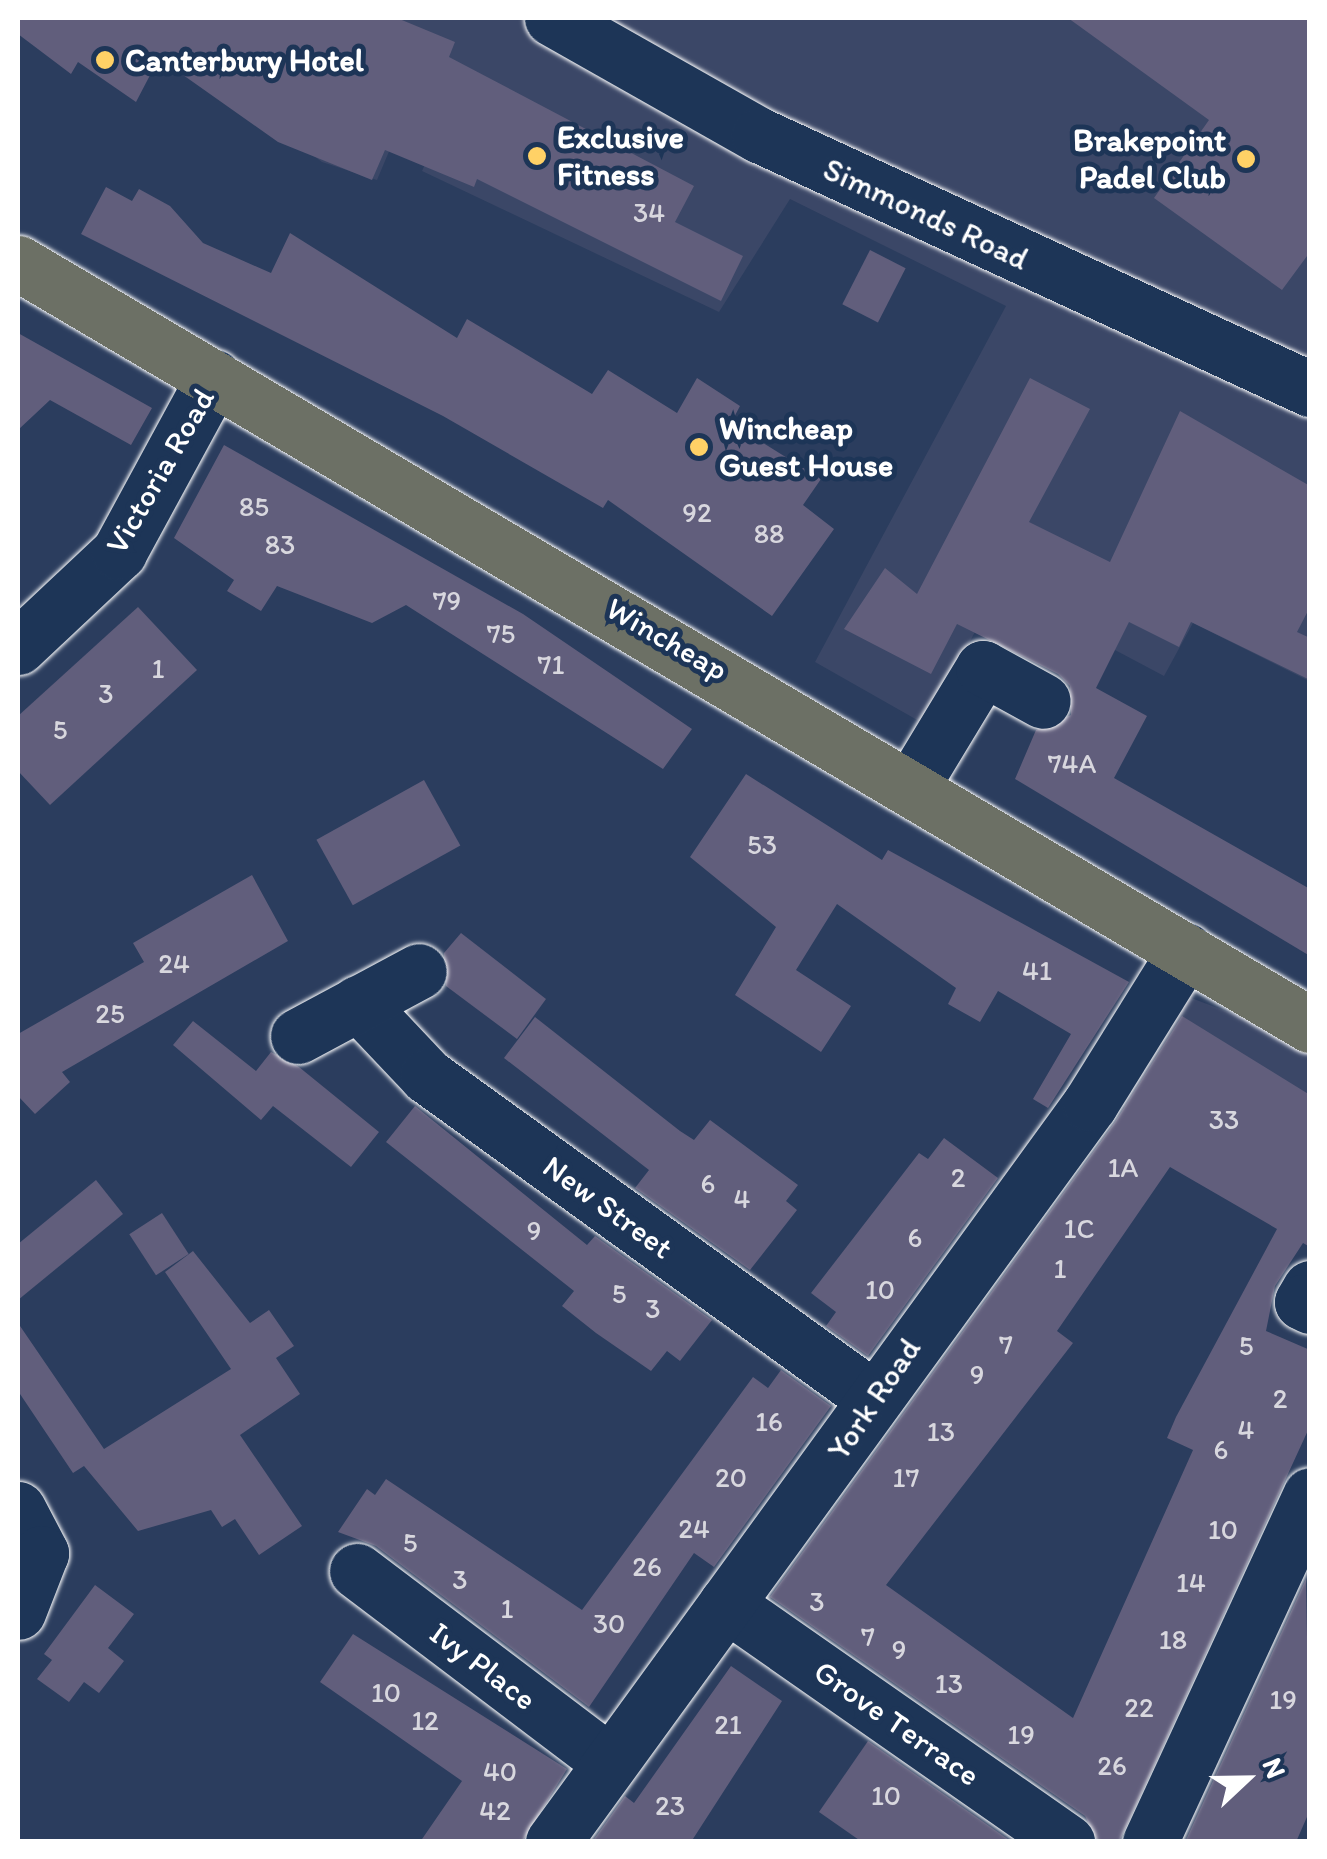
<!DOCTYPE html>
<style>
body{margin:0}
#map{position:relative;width:1327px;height:1859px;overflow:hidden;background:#2b3d5e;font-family:Itim,sans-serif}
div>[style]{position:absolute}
.built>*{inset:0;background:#3b4767}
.building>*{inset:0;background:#615e7c;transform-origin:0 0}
.roads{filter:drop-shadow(0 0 2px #fff) drop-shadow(0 0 2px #fff)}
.minor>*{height:55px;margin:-27.5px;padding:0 27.5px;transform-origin:27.5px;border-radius:27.5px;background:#1d3557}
.highway>*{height:55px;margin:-27.5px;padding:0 27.5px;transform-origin:27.5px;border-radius:27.5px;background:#6c7065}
.dots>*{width:28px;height:28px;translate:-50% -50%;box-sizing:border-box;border:5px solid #1d3557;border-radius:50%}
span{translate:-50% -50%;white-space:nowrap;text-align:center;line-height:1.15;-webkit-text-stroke:10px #1d3557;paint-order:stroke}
.number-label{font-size:28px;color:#d8d7de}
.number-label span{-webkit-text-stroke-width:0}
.poi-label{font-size:32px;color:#fff;font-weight:700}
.left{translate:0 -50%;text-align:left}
.right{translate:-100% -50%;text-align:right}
.street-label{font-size:32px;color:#fff}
.frame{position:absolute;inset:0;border:20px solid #fff;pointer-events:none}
.north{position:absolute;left:1197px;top:1729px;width:100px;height:100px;-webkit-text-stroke:8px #1d3557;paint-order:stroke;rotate:68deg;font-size:28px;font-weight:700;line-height:40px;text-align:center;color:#fff}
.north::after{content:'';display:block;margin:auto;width:35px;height:45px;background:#fff;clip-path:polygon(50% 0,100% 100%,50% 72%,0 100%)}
</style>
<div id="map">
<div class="built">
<div style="clip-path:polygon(126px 18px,1309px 18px,1309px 681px,1193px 623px,1164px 676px,998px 588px,926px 725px,815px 662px,1006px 306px,790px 199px,719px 312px,422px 171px,437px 137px,401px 123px,377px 180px,322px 162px)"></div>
<div style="clip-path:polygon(1173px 991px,1309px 1043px,1309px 1242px,1109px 1096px)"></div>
</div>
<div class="building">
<div style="clip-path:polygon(18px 18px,397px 18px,455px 42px,449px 57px,694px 186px,675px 222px,743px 256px,721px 301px,477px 179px,474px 187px,385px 150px,372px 180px,278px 142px,159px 58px,136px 102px,78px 62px,71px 74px,18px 34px)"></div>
<div style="clip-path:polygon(1068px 18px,1310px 18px,1310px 252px,1282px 290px,1154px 198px,1209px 120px)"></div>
<div style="clip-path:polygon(106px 187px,132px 201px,139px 189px,170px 206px,203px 243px,271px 273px,290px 233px,457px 338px,467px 319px,592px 394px,608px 370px,677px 413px,697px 378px,740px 406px,731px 423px,821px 479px,803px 505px,834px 529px,772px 616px,608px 500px,603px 508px,443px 416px,81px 234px)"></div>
<div style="left:870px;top:250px;width:40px;height:61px;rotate:27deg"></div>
<div style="clip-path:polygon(18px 333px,152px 408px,131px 445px,50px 400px,18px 430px)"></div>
<div style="clip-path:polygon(1030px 378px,1090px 409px,1029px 522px,1110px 562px,1180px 411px,1310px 486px,1310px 607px,1297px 632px,1310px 638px,1310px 680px,1191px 622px,1179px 647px,1129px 622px,1096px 688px,1147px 716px,1114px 778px,1310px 889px,1310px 956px,1015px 779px,1036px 730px,1071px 715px,1070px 686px,1058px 674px,957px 624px,931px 674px,844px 629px,885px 568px,917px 594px)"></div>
<div style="clip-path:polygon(224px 445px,523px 614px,692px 729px,663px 769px,406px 605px,372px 623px,277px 586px,261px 611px,227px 591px,234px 580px,174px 538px)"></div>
<div style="clip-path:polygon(138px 607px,197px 670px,50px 805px,18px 771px,18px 716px)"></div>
<div style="clip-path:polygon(746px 774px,882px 860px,888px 850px,1129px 982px,1048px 1108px,1033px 1099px,1071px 1034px,998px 991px,980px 1022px,948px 1004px,956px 988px,837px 904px,796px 970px,851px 1006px,821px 1052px,735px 995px,776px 927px,690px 857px)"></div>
<div style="left:424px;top:780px;width:75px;height:123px;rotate:61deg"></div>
<div style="clip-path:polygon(252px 875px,288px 941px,62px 1072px,70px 1082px,35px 1114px,18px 1096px,18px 1034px,144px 962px,133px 943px)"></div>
<div style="clip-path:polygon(461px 933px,546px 999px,517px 1039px,446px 986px,444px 953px)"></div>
<div style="clip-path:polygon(evenodd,1182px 1016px,1310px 1095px,1310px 1247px,1303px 1243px,1275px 1286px,1266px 1331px,1310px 1350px,1310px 1426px,1119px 1842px,1098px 1842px,1085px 1816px,770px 1597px,1115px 1122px,1182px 1016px,1170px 1167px,1277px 1229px,1176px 1417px,1167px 1438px,1193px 1450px,1073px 1718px,886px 1585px,1073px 1343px,1057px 1331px,1170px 1167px)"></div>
<div style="clip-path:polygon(535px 1017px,680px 1131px,694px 1140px,710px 1120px,798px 1185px,786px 1201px,797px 1210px,750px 1270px,635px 1188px,649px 1170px,504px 1058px)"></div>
<div style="clip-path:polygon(193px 1021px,256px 1071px,271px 1052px,299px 1067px,379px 1132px,351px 1167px,273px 1106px,261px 1120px,173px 1045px)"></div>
<div style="clip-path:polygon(415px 1106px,587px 1245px,595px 1236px,712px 1320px,680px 1361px,667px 1351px,651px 1371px,596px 1333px,562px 1306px,574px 1291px,386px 1142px)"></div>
<div style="clip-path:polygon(944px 1138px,998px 1178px,868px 1356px,826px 1326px,836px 1312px,811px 1293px,919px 1153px,928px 1159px)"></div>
<div style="clip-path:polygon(96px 1180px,123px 1214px,18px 1300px,18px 1244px)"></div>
<div style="left:162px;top:1213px;width:49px;height:39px;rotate:57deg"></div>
<div style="clip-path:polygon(193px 1251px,250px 1323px,269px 1310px,294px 1346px,276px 1358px,300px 1394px,240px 1435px,302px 1526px,259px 1555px,235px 1519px,222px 1527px,211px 1510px,138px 1531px,84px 1466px,73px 1473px,18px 1391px,18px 1323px,104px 1449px,231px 1369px,165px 1272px)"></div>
<div style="clip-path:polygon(781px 1370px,831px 1406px,714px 1567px,694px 1553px,589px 1707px,376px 1546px,338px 1532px,367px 1489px,375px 1495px,386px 1479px,582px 1610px,753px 1377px,768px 1388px)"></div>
<div style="clip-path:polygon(1306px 1579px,1310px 1810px,1296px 1842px,1185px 1842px)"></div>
<div style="clip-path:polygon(95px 1585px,134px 1614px,108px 1648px,124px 1661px,99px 1693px,84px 1682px,69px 1702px,37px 1679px,52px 1660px,44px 1654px)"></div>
<div style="clip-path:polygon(353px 1634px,567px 1769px,522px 1842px,420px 1842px,462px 1781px,320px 1682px)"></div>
<div style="clip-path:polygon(731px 1666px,782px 1701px,691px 1842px,592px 1842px,625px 1796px,634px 1803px)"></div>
<div style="clip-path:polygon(868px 1741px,1012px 1842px,862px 1842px,819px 1812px)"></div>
</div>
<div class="roads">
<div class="minor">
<div style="left:552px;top:18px;width:238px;rotate:29.5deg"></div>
<div style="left:759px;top:135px;width:607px;rotate:24.75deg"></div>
<div style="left:18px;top:647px;width:139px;rotate:-43.2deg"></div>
<div style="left:119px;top:552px;width:199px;rotate:-61.5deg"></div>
<div style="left:911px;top:787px;width:139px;rotate:-58.8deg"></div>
<div style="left:983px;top:668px;width:68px;rotate:28.8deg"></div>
<div style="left:358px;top:1003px;width:100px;rotate:46.6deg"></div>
<div style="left:427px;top:1076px;width:549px;rotate:35.8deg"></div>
<div style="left:298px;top:1036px;width:137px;rotate:-28.2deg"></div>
<div style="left:1310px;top:1288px;width:16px;rotate:120deg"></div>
<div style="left:1302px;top:1302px;width:9px;rotate:27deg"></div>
<div style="left:18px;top:1509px;width:50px;rotate:62.4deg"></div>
<div style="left:41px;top:1553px;width:63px;rotate:111.3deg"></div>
<div style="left:357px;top:1571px;width:315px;rotate:37.1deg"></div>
<div style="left:726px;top:1604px;width:416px;rotate:34.9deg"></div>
<div style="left:553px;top:1842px;width:913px;rotate:-53.96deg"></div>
<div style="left:1090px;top:1104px;width:181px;rotate:-58.1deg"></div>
<div style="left:1150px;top:1842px;width:382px;rotate:-65.2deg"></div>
</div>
<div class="highway">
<div style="left:18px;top:263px;width:1500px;rotate:30.53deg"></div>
</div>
</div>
<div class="dots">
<div style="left:105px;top:60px;background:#ffd166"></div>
<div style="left:537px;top:156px;background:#ffd166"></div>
<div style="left:1246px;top:159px;background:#ffd166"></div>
<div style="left:699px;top:447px;background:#ffd166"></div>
</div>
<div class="number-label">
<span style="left:649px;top:212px">34</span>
<span style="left:254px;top:506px">85</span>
<span style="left:697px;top:512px">92</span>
<span style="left:769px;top:533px">88</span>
<span style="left:280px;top:544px">83</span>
<span style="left:447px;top:600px">79</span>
<span style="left:501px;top:633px">75</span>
<span style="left:551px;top:664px">71</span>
<span style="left:158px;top:668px">1</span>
<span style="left:106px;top:693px">3</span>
<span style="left:60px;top:729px">5</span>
<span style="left:1072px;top:763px">74A</span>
<span style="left:762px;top:844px">53</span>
<span style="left:174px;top:963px">24</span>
<span style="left:1037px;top:970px">41</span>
<span style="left:110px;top:1013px">25</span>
<span style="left:1224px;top:1119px">33</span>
<span style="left:1123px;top:1167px">1A</span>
<span style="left:958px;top:1177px">2</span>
<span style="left:708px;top:1183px">6</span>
<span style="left:742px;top:1198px">4</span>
<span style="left:1079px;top:1228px">1C</span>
<span style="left:534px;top:1230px">9</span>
<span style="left:915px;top:1237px">6</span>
<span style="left:1060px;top:1268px">1</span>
<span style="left:880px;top:1289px">10</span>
<span style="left:619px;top:1293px">5</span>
<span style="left:653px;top:1308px">3</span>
<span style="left:1006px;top:1344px">7</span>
<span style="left:1246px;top:1345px">5</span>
<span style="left:977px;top:1374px">9</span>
<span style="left:1280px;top:1398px">2</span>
<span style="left:769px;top:1421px">16</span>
<span style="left:1246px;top:1429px">4</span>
<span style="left:941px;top:1431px">13</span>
<span style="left:1221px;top:1449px">6</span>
<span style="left:731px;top:1477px">20</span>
<span style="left:906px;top:1477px">17</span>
<span style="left:694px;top:1528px">24</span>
<span style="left:1223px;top:1529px">10</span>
<span style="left:410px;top:1542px">5</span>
<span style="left:647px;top:1566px">26</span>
<span style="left:460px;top:1579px">3</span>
<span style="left:1191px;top:1582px">14</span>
<span style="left:817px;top:1601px">3</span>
<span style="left:507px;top:1608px">1</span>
<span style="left:609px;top:1623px">30</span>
<span style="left:868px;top:1636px">7</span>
<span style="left:1173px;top:1639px">18</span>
<span style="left:899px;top:1649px">9</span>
<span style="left:949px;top:1683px">13</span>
<span style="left:386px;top:1692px">10</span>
<span style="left:1283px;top:1699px">19</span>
<span style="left:1139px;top:1707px">22</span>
<span style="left:425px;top:1720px">12</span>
<span style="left:728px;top:1724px">21</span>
<span style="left:1021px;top:1734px">19</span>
<span style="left:1112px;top:1765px">26</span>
<span style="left:500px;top:1771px">40</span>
<span style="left:886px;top:1795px">10</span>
<span style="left:670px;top:1805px">23</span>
<span style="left:495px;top:1810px">42</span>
</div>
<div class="poi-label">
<span class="left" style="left:125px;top:60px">Canterbury Hotel</span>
<span class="left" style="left:557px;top:156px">Exclusive<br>Fitness</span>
<span class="right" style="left:1226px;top:159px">Brakepoint<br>Padel Club</span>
<span class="left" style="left:719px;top:447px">Wincheap<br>Guest House</span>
</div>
<div class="street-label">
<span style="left:926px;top:214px;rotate:25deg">Simmonds Road</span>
<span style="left:160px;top:471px;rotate:-60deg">Victoria Road</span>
<span style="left:667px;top:639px;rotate:30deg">Wincheap</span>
<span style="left:608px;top:1207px;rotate:36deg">New Street</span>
<span style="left:874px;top:1399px;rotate:-56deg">York Road</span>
<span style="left:483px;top:1666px;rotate:37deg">Ivy Place</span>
<span style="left:897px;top:1723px;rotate:35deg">Grove Terrace</span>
</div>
<div class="frame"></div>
<div class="north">N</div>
</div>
